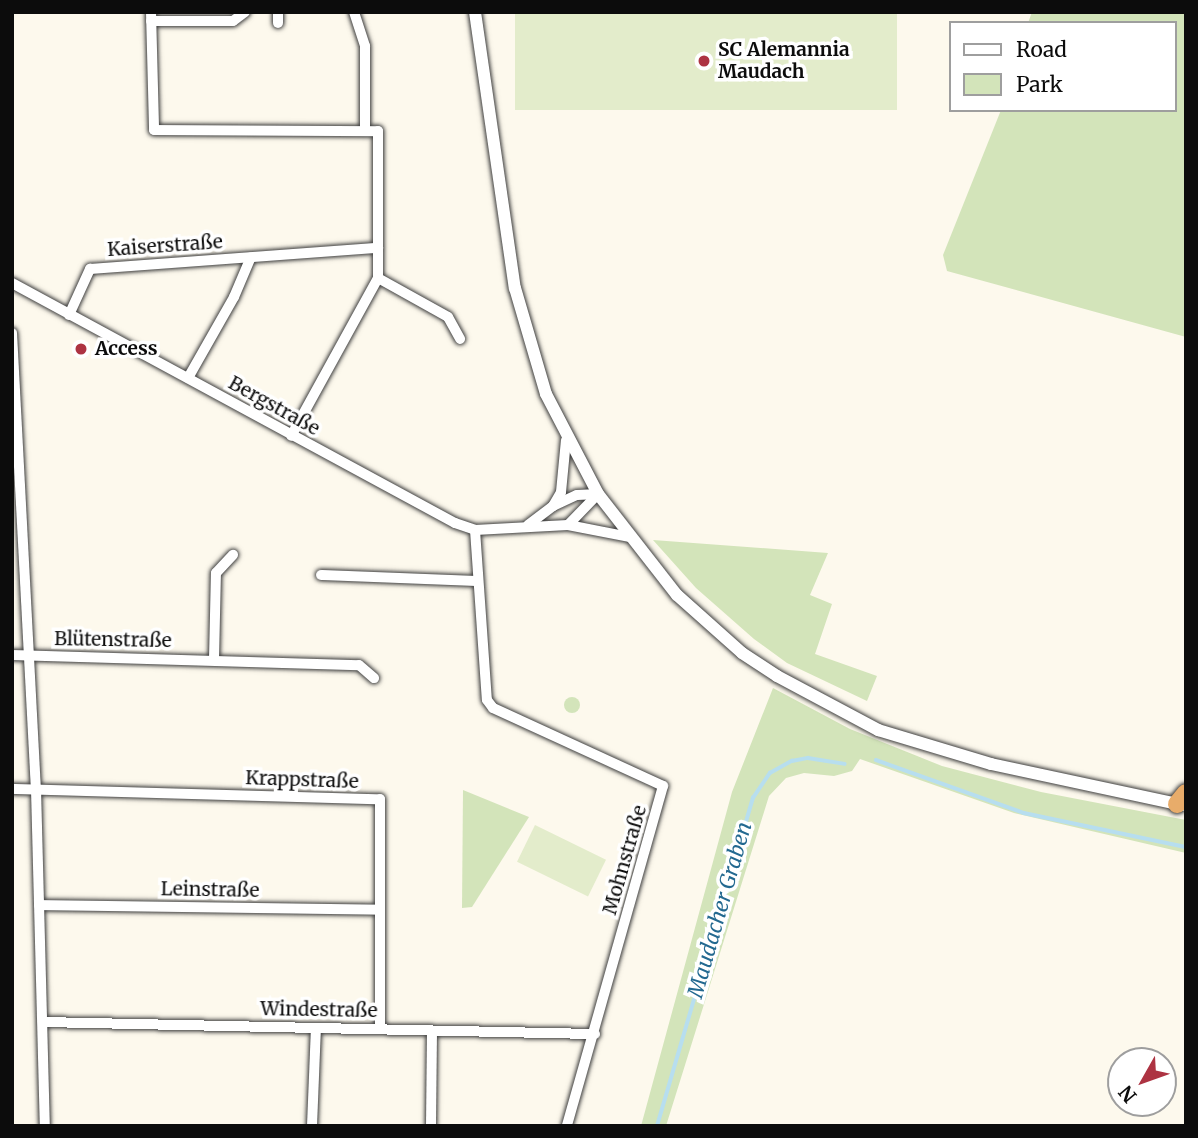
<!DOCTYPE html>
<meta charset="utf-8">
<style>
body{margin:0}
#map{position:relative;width:1198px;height:1138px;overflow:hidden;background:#fdf9ed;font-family:Merriweather,serif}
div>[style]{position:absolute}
.green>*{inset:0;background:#d3e4ba}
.round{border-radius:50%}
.pitch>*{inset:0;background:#e3eccb;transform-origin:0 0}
.stream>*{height:3.5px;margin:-1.75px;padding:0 1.75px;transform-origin:1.75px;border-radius:1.75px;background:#b7deef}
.roads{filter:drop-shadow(0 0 2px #3f3f3f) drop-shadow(0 0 2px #3f3f3f)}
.minor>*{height:10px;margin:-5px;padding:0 5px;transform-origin:5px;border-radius:5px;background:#fff}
.tertiary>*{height:12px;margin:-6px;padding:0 6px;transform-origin:6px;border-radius:6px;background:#fff}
.trunk>*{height:18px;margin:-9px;padding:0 9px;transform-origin:9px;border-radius:9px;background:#e8ac6a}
.dots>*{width:19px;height:19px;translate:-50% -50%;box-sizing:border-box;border:4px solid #fff;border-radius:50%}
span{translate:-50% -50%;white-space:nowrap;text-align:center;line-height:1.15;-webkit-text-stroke:7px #fff;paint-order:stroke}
.poi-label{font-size:19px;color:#0c0c0c;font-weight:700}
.left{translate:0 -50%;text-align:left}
.street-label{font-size:19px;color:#0c0c0c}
.water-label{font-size:21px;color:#236990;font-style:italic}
.frame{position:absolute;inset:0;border:14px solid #0c0c0c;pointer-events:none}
.legend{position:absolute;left:949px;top:21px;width:228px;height:91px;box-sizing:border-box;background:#fff;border:2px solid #9e9e9e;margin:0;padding:9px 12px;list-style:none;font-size:21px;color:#0c0c0c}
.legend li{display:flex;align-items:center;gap:14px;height:35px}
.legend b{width:35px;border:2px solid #9e9e9e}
.north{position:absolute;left:1107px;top:1047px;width:70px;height:70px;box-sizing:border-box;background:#fff;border:2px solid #9e9e9e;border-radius:50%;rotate:230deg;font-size:19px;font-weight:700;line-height:28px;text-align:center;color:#0c0c0c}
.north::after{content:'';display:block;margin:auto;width:24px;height:32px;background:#ad3342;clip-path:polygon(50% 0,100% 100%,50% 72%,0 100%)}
</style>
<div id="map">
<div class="green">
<div style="clip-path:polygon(1032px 12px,1186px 12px,1186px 337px,947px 271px,943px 255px,1001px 110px,1175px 110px,1175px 23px,1028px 23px)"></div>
<div style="clip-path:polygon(653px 540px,828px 553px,810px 595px,832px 604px,815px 654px,877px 676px,867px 701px,787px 663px,754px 639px,696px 588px)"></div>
<div style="clip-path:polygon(773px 688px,850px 729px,942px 766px,1041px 792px,1186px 820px,1186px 853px,1014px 813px,860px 759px,852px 771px,834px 776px,804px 773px,786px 778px,769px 796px,666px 1126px,641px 1126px,732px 792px)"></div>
<div class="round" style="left:564px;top:697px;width:16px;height:16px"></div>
<div style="clip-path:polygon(463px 790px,529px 817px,472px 907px,462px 908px)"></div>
</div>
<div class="pitch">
<div style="left:515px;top:12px;width:382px;height:98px"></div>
<div style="left:535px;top:825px;width:79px;height:41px;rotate:26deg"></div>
</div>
<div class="stream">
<div style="left:876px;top:760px;width:157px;rotate:19.7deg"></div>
<div style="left:1024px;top:813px;width:166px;rotate:11.9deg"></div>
<div style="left:657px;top:1126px;width:342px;rotate:-73.7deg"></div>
<div style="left:753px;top:798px;width:30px;rotate:-56deg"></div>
<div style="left:770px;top:773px;width:25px;rotate:-29deg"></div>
<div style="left:792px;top:761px;width:16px;rotate:-11deg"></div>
<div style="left:808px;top:758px;width:37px;rotate:9deg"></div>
</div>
<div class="roads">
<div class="minor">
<div style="left:151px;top:12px;width:118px;rotate:88.5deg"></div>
<div style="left:154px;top:130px;width:224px;rotate:0.3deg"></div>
<div style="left:378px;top:131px;width:147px;rotate:90deg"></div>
<div style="left:378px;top:278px;width:180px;rotate:118.8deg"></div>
<div style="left:278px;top:12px;width:11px;rotate:90deg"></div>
<div style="left:354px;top:12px;width:36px;rotate:72deg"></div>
<div style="left:365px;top:46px;width:85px;rotate:90deg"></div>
<div style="left:151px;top:21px;width:82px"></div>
<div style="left:233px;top:21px;width:15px;rotate:-37deg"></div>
<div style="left:378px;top:278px;width:80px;rotate:29.1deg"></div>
<div style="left:448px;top:317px;width:25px;rotate:61deg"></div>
<div style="left:12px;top:283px;width:504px;rotate:28.45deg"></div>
<div style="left:455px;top:523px;width:21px;rotate:19deg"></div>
<div style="left:475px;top:530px;width:93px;rotate:-3.1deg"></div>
<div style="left:568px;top:525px;width:62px;rotate:11.1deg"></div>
<div style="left:69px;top:315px;width:51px;rotate:-65.5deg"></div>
<div style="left:90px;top:269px;width:289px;rotate:-4.2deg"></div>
<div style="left:12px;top:333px;width:457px;rotate:87deg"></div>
<div style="left:36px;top:789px;width:337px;rotate:88.5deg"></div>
<div style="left:188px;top:378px;width:93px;rotate:-60.4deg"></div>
<div style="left:234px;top:297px;width:43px;rotate:-67deg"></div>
<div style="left:553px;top:506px;width:16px;rotate:-60deg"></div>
<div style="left:561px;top:492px;width:52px;rotate:-84.5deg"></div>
<div style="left:528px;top:525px;width:31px;rotate:-37deg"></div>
<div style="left:553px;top:506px;width:26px;rotate:-25deg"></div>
<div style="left:577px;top:495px;width:21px;rotate:-3deg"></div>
<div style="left:568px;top:525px;width:43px;rotate:-45.9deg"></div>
<div style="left:475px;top:530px;width:170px;rotate:86deg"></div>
<div style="left:487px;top:700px;width:10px;rotate:53deg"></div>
<div style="left:493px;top:708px;width:187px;rotate:24.6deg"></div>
<div style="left:663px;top:786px;width:353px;rotate:105.8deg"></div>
<div style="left:321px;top:575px;width:157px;rotate:2.2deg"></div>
<div style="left:12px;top:655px;width:347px;rotate:1.7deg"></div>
<div style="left:359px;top:665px;width:20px;rotate:41deg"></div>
<div style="left:214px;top:659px;width:86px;rotate:-88.7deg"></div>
<div style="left:216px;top:573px;width:25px;rotate:-47deg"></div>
<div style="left:12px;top:789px;width:368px;rotate:1.6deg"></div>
<div style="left:380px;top:799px;width:230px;rotate:90deg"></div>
<div style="left:39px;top:905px;width:341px;rotate:0.8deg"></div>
<div style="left:43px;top:1022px;width:552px;rotate:1.25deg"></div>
<div style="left:312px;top:1126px;width:98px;rotate:-87.7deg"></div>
<div style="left:431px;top:1126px;width:94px;rotate:-89.4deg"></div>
</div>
<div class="tertiary">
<div style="left:475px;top:12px;width:279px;rotate:81.8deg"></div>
<div style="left:515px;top:288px;width:110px;rotate:73.7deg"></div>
<div style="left:546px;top:394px;width:113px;rotate:62.5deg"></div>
<div style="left:598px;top:494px;width:128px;rotate:52deg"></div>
<div style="left:677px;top:595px;width:87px;rotate:41.7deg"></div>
<div style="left:742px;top:653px;width:42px;rotate:33.3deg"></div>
<div style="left:777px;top:676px;width:115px;rotate:28.1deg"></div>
<div style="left:878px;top:730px;width:118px;rotate:16.7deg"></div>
<div style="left:991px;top:764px;width:195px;rotate:12.1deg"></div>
</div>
<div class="trunk">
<div style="left:1177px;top:804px;width:14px;rotate:-51deg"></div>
</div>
</div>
<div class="dots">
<div style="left:704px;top:61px;background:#ad3342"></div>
<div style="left:81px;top:349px;background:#ad3342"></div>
</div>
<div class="poi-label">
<span class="left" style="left:718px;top:61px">SC Alemannia<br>Maudach</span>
<span class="left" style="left:95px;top:349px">Access</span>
</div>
<div class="street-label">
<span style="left:165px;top:246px;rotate:-4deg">Kaiserstraße</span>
<span style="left:274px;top:406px;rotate:29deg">Bergstraße</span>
<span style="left:113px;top:640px;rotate:1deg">Blütenstraße</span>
<span style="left:302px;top:780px;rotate:2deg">Krappstraße</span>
<span style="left:625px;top:860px;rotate:-74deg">Mohnstraße</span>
<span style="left:210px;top:890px;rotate:1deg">Leinstraße</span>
<span style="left:319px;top:1010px;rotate:1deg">Windestraße</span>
</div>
<div class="water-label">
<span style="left:720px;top:910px;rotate:-74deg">Maudacher Graben</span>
</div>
<div class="frame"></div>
<ul class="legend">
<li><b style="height:9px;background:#fff"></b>Road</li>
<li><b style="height:19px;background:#d3e4ba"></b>Park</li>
</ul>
<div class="north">N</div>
</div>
